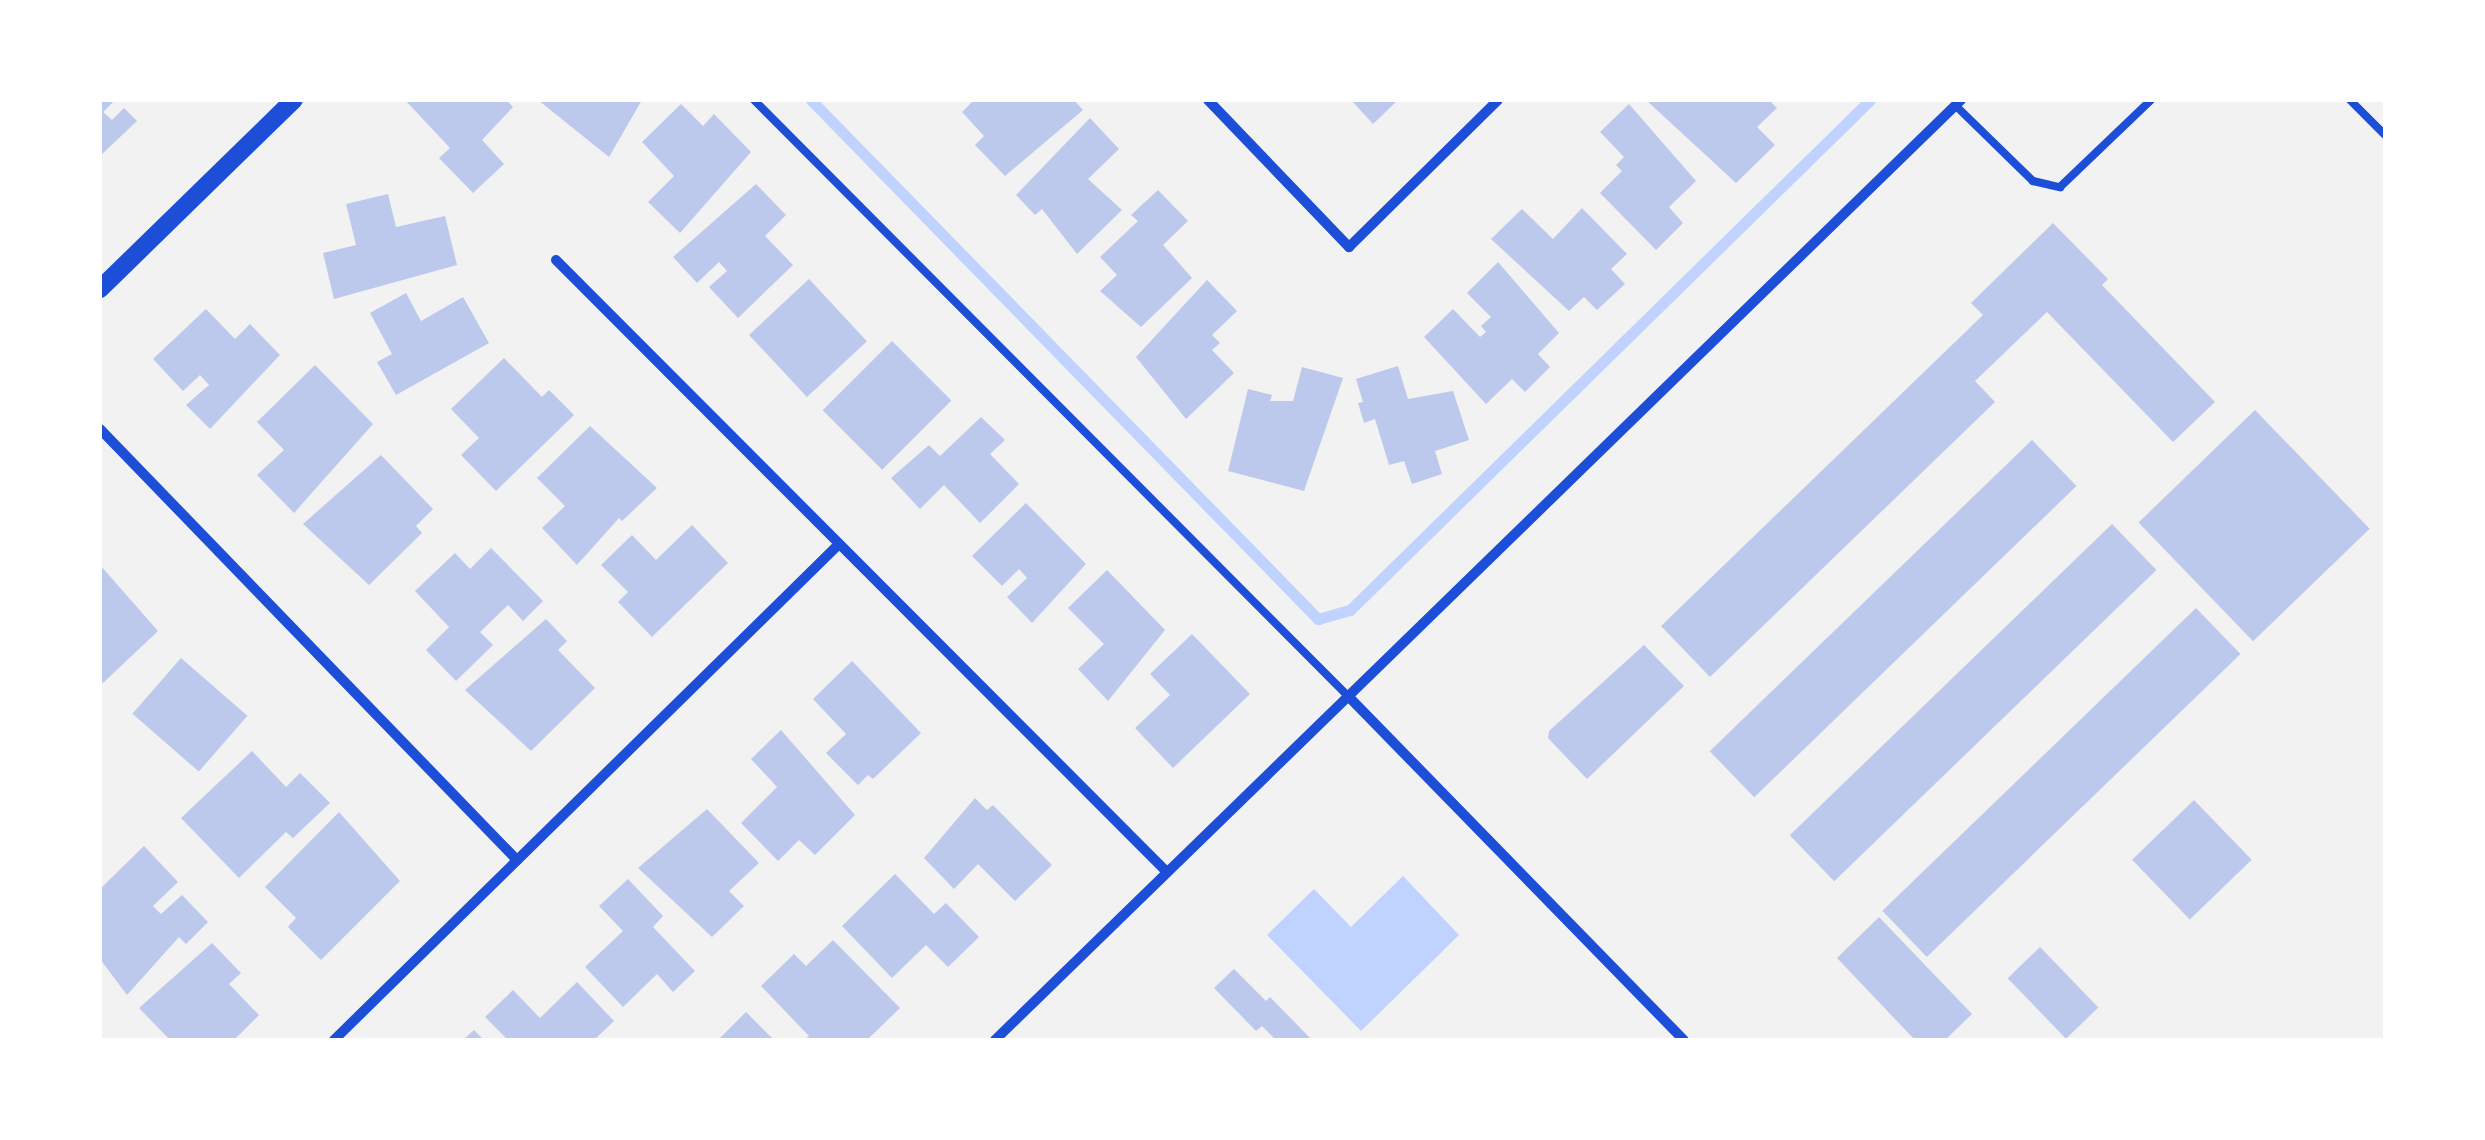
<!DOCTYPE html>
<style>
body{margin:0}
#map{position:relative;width:2485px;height:1140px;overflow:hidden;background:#f2f2f2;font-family:Karla,sans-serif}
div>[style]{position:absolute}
.water>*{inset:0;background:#bfd3fe}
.stream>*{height:11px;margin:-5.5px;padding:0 5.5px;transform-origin:5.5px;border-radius:5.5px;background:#bfd3fe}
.building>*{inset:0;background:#bdc9ec;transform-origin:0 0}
.service>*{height:8px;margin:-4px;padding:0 4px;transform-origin:4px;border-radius:4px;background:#1d4ed8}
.minor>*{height:10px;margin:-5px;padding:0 5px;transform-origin:5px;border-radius:5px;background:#1d4ed8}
.tertiary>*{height:18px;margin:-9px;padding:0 9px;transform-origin:9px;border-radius:9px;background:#1d4ed8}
span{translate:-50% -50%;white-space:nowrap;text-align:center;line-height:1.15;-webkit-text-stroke:9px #fff;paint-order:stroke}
.frame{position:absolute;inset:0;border:102px solid #fff;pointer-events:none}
</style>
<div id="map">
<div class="water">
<div style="clip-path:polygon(1403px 876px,1459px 935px,1361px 1031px,1267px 935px,1314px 889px,1351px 927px)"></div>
</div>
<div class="stream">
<div style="left:811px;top:100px;width:726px;rotate:45.67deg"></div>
<div style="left:1318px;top:619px;width:33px;rotate:-16deg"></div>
<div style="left:1350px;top:610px;width:728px;rotate:-44.44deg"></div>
</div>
<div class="building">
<div style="clip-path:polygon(100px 100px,115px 100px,103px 112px,112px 120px,124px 108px,137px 121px,100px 156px)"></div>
<div style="clip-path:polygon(405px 100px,506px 100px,513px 107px,482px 140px,504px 164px,473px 193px,439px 158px,450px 148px)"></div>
<div style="clip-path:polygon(538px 100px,642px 100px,609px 157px)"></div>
<div style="clip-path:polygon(974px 100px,1074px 100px,1083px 110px,1005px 176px,975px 145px,984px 136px,962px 112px)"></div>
<div style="clip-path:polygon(1351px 100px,1398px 100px,1373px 124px)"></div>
<div style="clip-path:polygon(1646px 100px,1769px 100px,1777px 108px,1757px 127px,1775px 145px,1736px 183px)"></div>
<div style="clip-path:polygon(681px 104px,703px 126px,714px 114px,751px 152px,680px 233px,648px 202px,674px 176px,642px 142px)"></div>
<div style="clip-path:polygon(1629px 104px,1696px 181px,1669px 207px,1683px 223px,1656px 250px,1600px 193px,1622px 171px,1616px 165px,1624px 157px,1600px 132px)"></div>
<div style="clip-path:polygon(1090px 118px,1119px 149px,1088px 179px,1122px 210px,1077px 254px,1042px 209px,1035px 215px,1016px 195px)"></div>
<div style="clip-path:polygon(756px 184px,786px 215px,765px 236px,793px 265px,738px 318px,709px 287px,727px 271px,719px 262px,697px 283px,673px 257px)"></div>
<div style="clip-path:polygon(1158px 190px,1188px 221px,1163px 245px,1192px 278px,1141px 327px,1100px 291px,1117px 275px,1100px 257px,1138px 221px,1131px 215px)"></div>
<div style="clip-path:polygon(388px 194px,396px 227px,445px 216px,457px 265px,334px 299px,323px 253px,356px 245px,346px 204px)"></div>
<div style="clip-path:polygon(1582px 208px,1627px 254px,1611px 269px,1625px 284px,1597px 310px,1584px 297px,1569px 311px,1491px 239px,1522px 209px,1553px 239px)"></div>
<div style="clip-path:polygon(2053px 223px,2108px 279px,2102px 285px,2215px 402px,2173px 442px,2047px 312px,1975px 381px,1995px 402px,1710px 677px,1661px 626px,1983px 315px,1971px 303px)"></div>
<div style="clip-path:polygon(1498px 262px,1559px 333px,1538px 354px,1550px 367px,1525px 392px,1512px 379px,1486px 404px,1424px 337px,1453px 309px,1480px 337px,1486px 332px,1481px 326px,1491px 317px,1467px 293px)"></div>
<div style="left:809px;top:279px;width:85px;height:82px;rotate:47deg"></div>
<div style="clip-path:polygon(1207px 280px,1237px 311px,1212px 335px,1220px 343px,1212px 350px,1234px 373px,1186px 419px,1136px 357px)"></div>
<div style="clip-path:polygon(406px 293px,421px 321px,463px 297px,489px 343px,396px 395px,377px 362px,392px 354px,370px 313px)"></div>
<div style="clip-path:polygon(206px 309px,235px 339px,250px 324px,280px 355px,210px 429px,186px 405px,209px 385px,200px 375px,183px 391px,153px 359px)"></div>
<div style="left:892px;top:341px;width:84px;height:98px;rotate:45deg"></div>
<div style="clip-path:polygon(504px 358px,542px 397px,549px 390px,574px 415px,496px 491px,461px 455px,479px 438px,451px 409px)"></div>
<div style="clip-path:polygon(315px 365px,373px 424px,294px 513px,257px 475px,284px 450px,257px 422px)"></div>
<div style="clip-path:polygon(1398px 366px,1408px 399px,1453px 391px,1469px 440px,1435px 451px,1442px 474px,1412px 484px,1404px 461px,1389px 465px,1375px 419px,1364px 423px,1358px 403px,1363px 402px,1356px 379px)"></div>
<div style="clip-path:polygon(1302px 367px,1343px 378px,1304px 491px,1228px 471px,1248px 389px,1272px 395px,1270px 401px,1293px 401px)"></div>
<div style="left:2255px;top:410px;width:165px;height:162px;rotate:46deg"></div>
<div style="clip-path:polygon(981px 417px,1005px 440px,990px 454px,1019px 484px,980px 523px,944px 485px,920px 509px,891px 478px,929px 445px,940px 456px)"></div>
<div style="clip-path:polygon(590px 426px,657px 488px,622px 521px,619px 518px,577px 565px,542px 528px,565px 506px,537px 478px)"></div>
<div style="left:2032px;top:440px;width:64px;height:448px;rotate:46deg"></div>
<div style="clip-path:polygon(381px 455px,433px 509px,416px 526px,422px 533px,369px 585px,303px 524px)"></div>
<div style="clip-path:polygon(1026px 503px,1086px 564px,1032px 623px,1007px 597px,1027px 578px,1019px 569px,1002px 586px,972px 556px)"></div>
<div style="left:2112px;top:524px;width:64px;height:448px;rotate:46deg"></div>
<div style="clip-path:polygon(692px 525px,728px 563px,652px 637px,618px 602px,628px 592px,601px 565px,632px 535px,656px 560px)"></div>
<div style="clip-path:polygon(491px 548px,543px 601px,523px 621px,508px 605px,480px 632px,493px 645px,456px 681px,426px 650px,449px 627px,415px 591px,455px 553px,470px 569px)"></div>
<div style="clip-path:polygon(100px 565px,158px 631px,103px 683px,100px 680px)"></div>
<div style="clip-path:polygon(1107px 570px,1165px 630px,1108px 701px,1078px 669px,1104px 644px,1068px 608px)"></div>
<div style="left:2196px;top:608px;width:64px;height:436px;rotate:46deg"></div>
<div style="clip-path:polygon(546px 619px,567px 641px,558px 650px,595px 688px,531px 751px,465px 690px)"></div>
<div style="clip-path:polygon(1192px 634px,1250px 694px,1173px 768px,1135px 728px,1170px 695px,1150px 674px)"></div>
<div style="clip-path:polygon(1644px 645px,1684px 686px,1587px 779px,1548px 738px,1549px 731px)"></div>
<div style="left:181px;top:658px;width:88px;height:74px;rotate:41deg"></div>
<div style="clip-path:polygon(852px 661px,921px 733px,873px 779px,868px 775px,858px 785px,826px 753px,846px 734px,813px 699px)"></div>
<div style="clip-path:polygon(781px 730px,855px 815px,815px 855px,799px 840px,778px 861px,741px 823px,777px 787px,751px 759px)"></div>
<div style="clip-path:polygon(252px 751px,286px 787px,300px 773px,330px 803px,293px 838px,286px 832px,239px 878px,181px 818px)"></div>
<div style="clip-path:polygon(975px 798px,987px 810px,993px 805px,1052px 865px,1015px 901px,978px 864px,954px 889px,924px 858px)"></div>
<div style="left:2194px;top:800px;width:83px;height:86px;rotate:46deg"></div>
<div style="clip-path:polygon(707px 809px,759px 863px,729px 891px,744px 906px,712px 937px,638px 868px)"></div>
<div style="clip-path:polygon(339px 812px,400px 881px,321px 960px,288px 927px,296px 918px,265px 887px)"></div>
<div style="clip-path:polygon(144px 846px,178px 882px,153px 906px,161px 914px,182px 895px,208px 922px,186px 944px,179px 937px,127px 995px,100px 959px,100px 889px)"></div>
<div style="clip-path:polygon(895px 874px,934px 914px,946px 903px,979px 937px,948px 967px,926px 945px,892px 978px,842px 926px)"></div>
<div style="clip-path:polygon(628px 879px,663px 916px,653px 927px,695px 971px,673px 992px,657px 974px,623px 1007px,585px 967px,623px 931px,599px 906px)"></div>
<div style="clip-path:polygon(1879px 917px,1972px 1014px,1945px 1040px,1915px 1040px,1837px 958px)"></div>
<div style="clip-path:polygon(833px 940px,900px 1008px,867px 1040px,804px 1040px,809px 1036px,761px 986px,794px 954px,806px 966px)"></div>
<div style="clip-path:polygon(212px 943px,241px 973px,229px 984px,259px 1015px,234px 1040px,170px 1040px,139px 1008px)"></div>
<div style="left:2040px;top:947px;width:84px;height:45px;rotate:46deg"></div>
<div style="clip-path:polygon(1234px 969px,1266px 1001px,1270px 997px,1312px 1040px,1276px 1040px,1262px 1026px,1256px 1031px,1214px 988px)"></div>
<div style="clip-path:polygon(577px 982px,614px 1021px,594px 1040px,508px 1040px,485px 1017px,513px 990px,540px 1018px)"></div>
<div style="clip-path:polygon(746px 1012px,774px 1040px,718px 1040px)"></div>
<div style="clip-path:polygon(474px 1030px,484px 1040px,463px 1040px)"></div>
</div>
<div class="service">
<div style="left:754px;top:100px;width:843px;rotate:45.1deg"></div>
<div style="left:2350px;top:100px;width:49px;rotate:45deg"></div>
<div style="left:1955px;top:105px;width:109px;rotate:44.3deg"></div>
<div style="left:2033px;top:181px;width:28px;rotate:13deg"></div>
<div style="left:2060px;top:187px;width:126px;rotate:-43.7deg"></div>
</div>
<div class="minor">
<div style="left:1208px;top:100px;width:204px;rotate:46.2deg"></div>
<div style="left:1349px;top:247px;width:209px;rotate:-44.6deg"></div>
<div style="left:556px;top:260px;width:865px;rotate:45.05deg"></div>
<div style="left:100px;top:429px;width:600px;rotate:45.95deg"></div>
<div style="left:1349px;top:697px;width:479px;rotate:45.7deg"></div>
<div style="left:334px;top:1040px;width:708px;rotate:-44.48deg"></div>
<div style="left:995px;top:1040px;width:1348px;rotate:-44.22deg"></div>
</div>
<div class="tertiary">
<div style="left:100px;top:289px;width:271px;rotate:-44.3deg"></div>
</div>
<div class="frame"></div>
</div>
